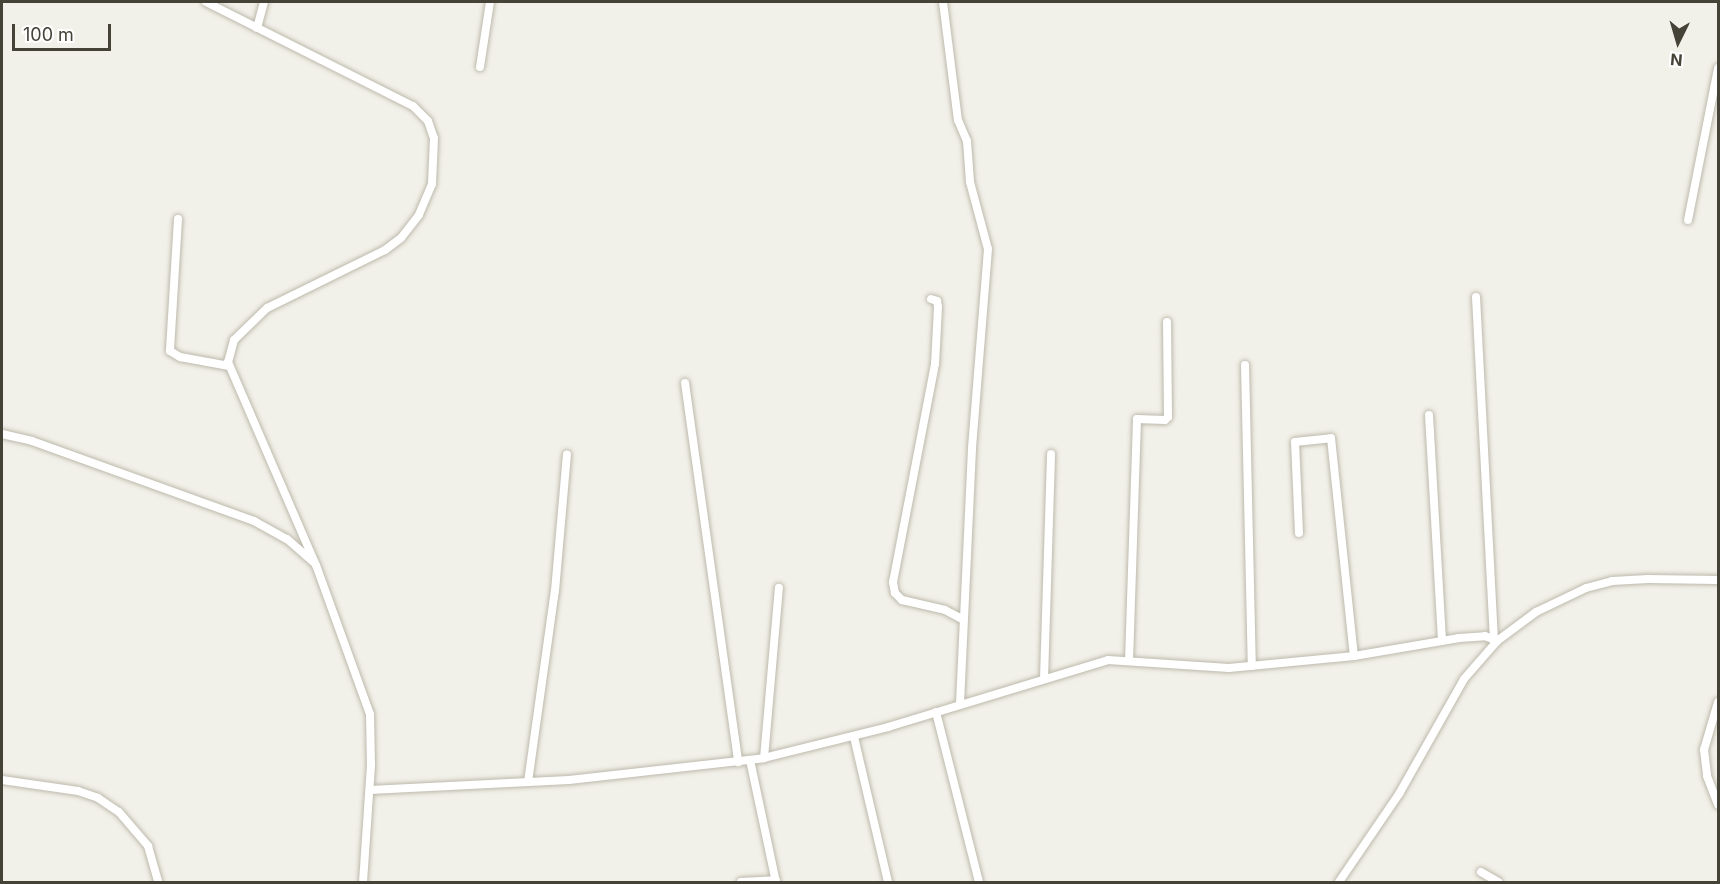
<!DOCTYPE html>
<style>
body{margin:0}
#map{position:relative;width:1720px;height:884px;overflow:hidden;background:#f2f1e9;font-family:Inter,sans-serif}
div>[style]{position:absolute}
.roads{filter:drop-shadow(0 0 2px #bdb9ac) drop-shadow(0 0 2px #bdb9ac)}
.minor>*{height:8px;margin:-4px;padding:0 4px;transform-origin:4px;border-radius:4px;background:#fff}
span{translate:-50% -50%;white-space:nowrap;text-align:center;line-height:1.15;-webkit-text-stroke:4.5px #fff;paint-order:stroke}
.frame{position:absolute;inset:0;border:3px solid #454238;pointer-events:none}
.north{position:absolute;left:1648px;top:12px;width:60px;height:60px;-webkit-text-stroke:4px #fff;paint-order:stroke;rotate:185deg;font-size:16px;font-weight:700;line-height:24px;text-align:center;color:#454238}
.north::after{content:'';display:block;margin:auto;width:21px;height:27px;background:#454238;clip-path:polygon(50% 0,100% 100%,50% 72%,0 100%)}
.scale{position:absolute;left:12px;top:24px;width:99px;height:27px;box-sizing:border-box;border:3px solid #454238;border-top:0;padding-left:8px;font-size:18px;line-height:21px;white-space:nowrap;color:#454238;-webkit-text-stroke:4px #fff;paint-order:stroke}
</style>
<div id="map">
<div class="roads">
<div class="minor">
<div style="left:206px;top:2px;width:232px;rotate:26.7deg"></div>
<div style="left:413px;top:106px;width:21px;rotate:45deg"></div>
<div style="left:428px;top:121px;width:18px;rotate:71deg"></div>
<div style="left:434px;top:138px;width:46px;rotate:92.5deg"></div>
<div style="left:432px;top:184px;width:34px;rotate:113deg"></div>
<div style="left:419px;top:215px;width:29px;rotate:128deg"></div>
<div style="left:401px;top:238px;width:20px;rotate:143deg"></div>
<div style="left:385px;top:250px;width:131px;rotate:153.8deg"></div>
<div style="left:267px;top:308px;width:46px;rotate:135.9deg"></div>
<div style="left:234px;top:340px;width:23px;rotate:105deg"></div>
<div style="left:228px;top:362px;width:221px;rotate:66.6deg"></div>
<div style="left:316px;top:565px;width:158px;rotate:70.1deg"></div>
<div style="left:370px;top:714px;width:51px;rotate:88.9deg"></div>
<div style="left:371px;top:765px;width:117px;rotate:93.9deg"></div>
<div style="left:943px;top:2px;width:119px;rotate:82.8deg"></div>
<div style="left:958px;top:120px;width:23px;rotate:67deg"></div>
<div style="left:967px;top:141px;width:41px;rotate:85.8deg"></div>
<div style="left:970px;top:182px;width:69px;rotate:75deg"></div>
<div style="left:988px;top:249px;width:201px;rotate:94.6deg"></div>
<div style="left:972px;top:449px;width:255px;rotate:92.7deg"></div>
<div style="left:257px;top:28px;width:27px;rotate:-75deg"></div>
<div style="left:480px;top:67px;width:66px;rotate:-81.3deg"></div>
<div style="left:178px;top:219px;width:132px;rotate:93.5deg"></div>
<div style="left:170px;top:351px;width:12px;rotate:31deg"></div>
<div style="left:180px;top:357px;width:50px;rotate:10.4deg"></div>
<div style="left:1688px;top:220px;width:155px;rotate:-78.8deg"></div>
<div style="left:1476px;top:297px;width:341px;rotate:87deg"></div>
<div style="left:931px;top:299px;width:6px;rotate:18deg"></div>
<div style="left:937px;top:301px;width:6px;rotate:81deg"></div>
<div style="left:938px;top:307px;width:57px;rotate:93deg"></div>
<div style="left:935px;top:364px;width:222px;rotate:100.9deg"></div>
<div style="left:893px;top:582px;width:11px;rotate:80deg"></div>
<div style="left:895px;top:593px;width:10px;rotate:45deg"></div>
<div style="left:902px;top:600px;width:44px;rotate:13.1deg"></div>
<div style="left:945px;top:610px;width:21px;rotate:28deg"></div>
<div style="left:1245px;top:365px;width:301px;rotate:88.7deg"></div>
<div style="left:685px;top:383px;width:383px;rotate:82deg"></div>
<div style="left:1429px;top:415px;width:226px;rotate:86.7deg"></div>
<div style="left:2px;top:434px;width:31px;rotate:13deg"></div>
<div style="left:32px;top:441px;width:236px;rotate:19.8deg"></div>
<div style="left:254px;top:521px;width:38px;rotate:29deg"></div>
<div style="left:287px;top:539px;width:35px;rotate:41deg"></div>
<div style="left:1299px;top:533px;width:91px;rotate:-92.5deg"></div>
<div style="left:1295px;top:442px;width:36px;rotate:-6deg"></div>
<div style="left:1331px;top:438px;width:219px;rotate:84deg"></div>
<div style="left:1129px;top:661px;width:242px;rotate:-88.1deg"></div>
<div style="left:1137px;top:419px;width:28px;rotate:2deg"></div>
<div style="left:1165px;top:420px;width:4px;rotate:-45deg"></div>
<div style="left:1168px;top:417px;width:95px;rotate:-90.6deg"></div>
<div style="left:1044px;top:679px;width:225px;rotate:-88.2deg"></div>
<div style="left:1718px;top:702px;width:50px;rotate:106.3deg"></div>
<div style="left:1704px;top:750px;width:26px;rotate:83deg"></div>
<div style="left:1707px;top:776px;width:31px;rotate:69deg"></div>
<div style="left:936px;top:712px;width:175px;rotate:75.8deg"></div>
<div style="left:854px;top:737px;width:149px;rotate:76.8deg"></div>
<div style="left:764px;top:758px;width:171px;rotate:-85deg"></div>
<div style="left:750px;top:760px;width:125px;rotate:78deg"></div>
<div style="left:2px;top:780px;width:77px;rotate:8.2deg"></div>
<div style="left:78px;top:791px;width:21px;rotate:19deg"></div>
<div style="left:98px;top:798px;width:25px;rotate:34deg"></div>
<div style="left:119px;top:812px;width:45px;rotate:49.5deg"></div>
<div style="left:148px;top:846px;width:37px;rotate:74deg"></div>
<div style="left:528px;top:782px;width:193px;rotate:-82deg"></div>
<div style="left:555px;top:591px;width:137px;rotate:-85deg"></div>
<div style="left:370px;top:790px;width:199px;rotate:-2.9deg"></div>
<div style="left:569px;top:780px;width:196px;rotate:-6.4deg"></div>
<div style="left:764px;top:758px;width:128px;rotate:-14deg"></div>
<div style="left:888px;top:727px;width:230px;rotate:-16.9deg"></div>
<div style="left:1108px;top:660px;width:121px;rotate:3.8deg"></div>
<div style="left:1229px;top:668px;width:126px;rotate:-5.5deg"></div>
<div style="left:1354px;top:656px;width:107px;rotate:-9.7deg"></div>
<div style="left:1459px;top:638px;width:26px;rotate:-4deg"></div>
<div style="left:1485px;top:636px;width:13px;rotate:23deg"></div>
<div style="left:1481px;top:872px;width:20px;rotate:30deg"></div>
<div style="left:741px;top:882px;width:35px;rotate:-3deg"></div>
<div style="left:1339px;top:882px;width:107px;rotate:-55.7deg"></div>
<div style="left:1399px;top:794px;width:132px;rotate:-60.5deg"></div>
<div style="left:1464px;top:679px;width:50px;rotate:-49deg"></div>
<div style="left:1497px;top:641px;width:49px;rotate:-36.6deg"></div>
<div style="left:1536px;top:612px;width:55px;rotate:-25.6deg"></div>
<div style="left:1586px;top:588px;width:27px;rotate:-15deg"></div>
<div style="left:1612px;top:581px;width:36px;rotate:-3deg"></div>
<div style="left:1648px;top:579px;width:70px;rotate:0.8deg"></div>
</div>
</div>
<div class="frame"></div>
<div class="north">N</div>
<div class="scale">100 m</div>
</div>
